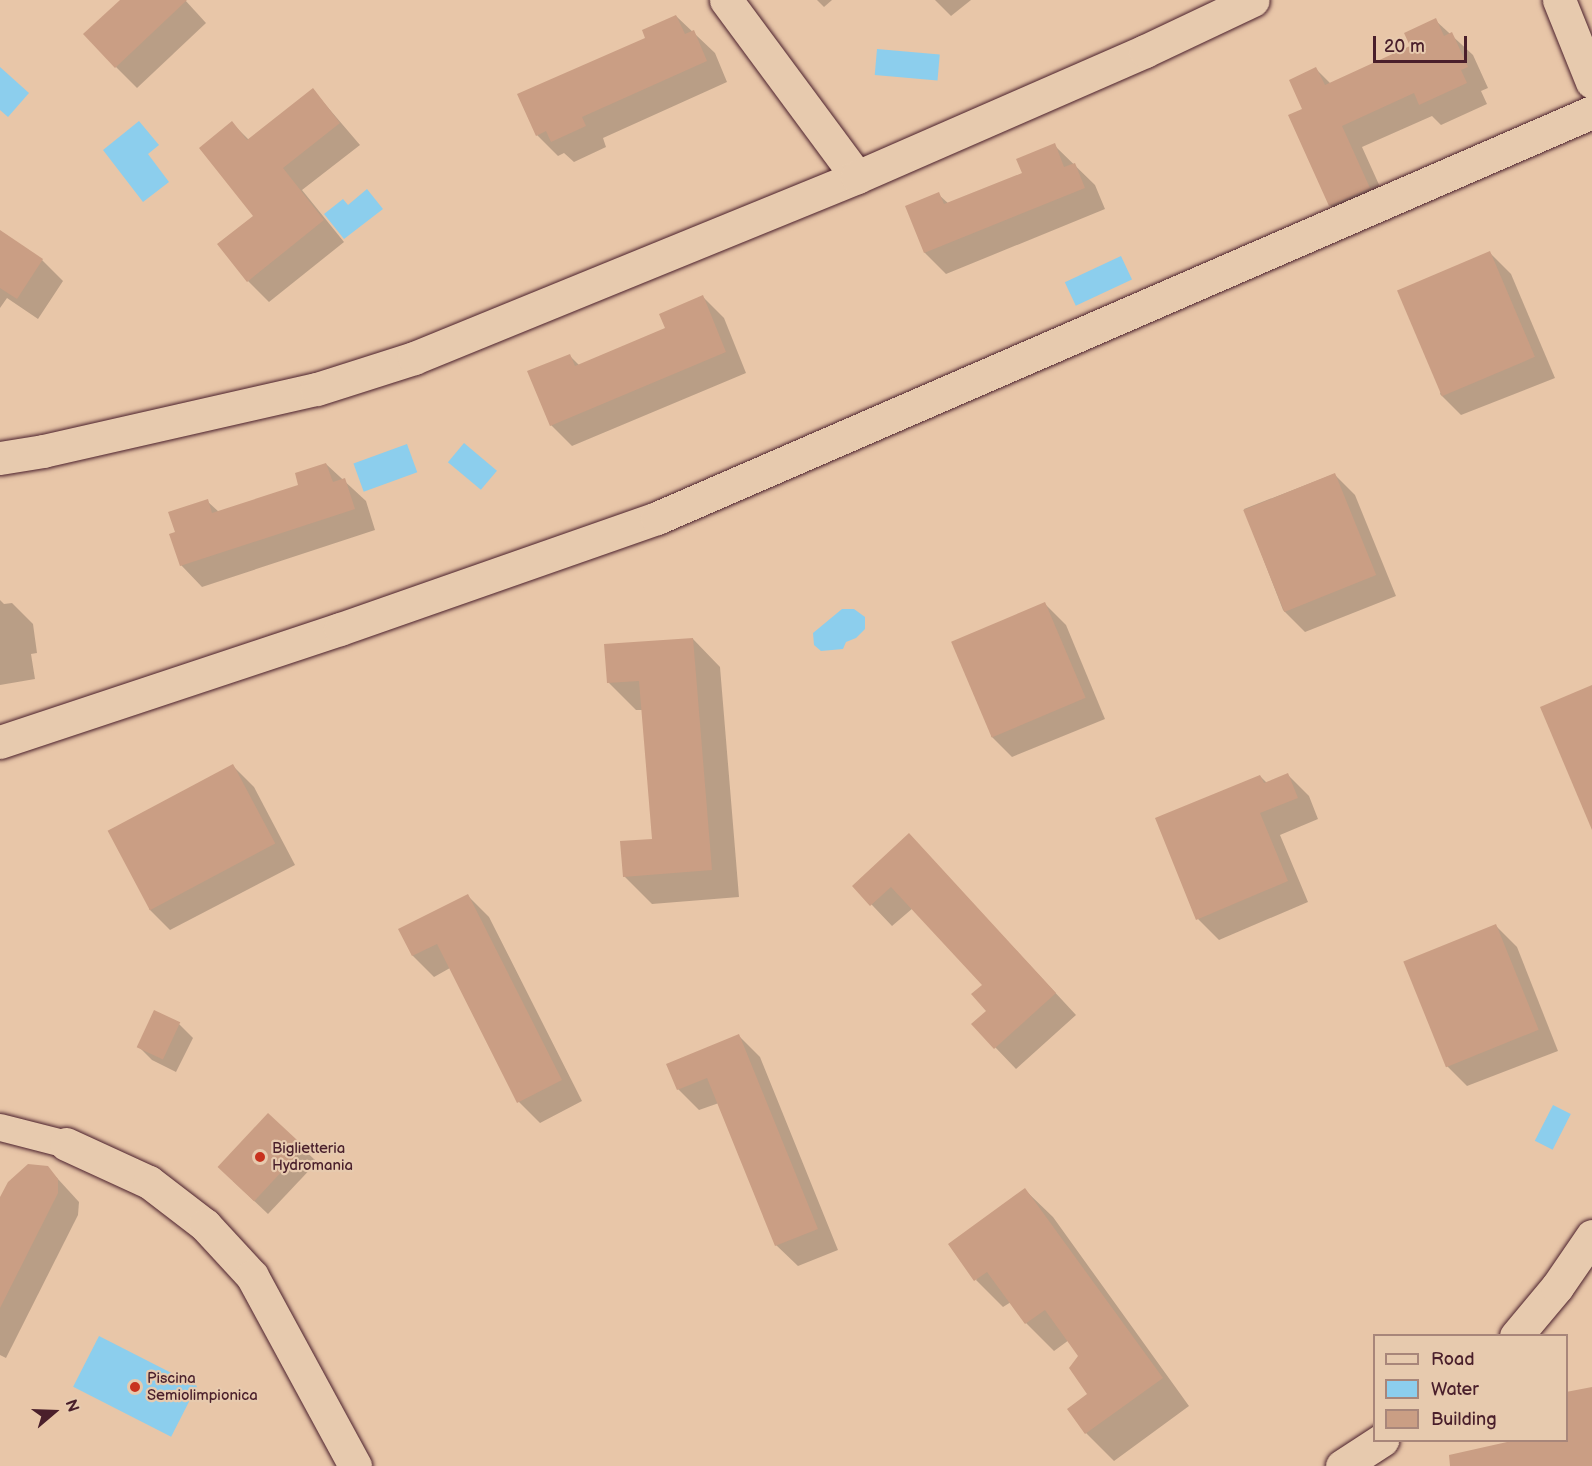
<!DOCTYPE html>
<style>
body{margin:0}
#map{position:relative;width:1592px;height:1466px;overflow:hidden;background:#e8c6a8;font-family:"Balsamiq Sans",sans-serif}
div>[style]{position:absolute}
.water>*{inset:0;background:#8cceed;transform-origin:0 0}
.shadow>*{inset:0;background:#0003}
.building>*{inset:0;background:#ca9e84;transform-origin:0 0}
.roads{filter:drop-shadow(0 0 2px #4a1f2b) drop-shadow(0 0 2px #4a1f2b)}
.pedestrian>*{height:27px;margin:-13.5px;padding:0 13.5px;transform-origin:13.5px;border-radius:13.5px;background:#e7caae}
.minor>*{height:33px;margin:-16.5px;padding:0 16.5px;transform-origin:16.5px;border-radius:16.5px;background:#e7caae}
.tertiary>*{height:33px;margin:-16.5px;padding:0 16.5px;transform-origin:16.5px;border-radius:16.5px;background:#e7caae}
.dots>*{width:16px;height:16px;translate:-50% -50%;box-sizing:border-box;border:3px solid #e7caae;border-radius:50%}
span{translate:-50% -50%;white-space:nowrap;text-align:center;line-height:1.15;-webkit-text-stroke:4.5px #e7caae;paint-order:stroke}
.poi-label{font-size:15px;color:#4a1f2b}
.left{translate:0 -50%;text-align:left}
.legend{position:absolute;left:1373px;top:1334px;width:195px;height:108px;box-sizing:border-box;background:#e7caae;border:2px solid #a8867a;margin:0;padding:8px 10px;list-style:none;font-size:18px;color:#4a1f2b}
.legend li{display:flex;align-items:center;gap:12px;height:30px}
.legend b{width:30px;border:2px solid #a8867a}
.north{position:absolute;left:24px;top:1382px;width:60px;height:60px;-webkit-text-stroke:4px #e7caae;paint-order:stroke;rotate:71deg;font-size:16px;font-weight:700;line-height:24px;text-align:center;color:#4a1f2b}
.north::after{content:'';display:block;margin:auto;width:21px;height:27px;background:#4a1f2b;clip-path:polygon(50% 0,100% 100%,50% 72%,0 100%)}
.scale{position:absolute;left:1373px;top:36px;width:94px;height:27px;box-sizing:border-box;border:3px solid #4a1f2b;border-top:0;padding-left:8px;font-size:18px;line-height:21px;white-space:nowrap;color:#4a1f2b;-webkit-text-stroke:4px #e7caae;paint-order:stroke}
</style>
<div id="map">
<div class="water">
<div style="left:877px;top:49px;width:63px;height:26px;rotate:5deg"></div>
<div style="clip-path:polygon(0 67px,29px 93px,8px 117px,0 110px)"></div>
<div style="clip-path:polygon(139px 121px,159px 145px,148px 154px,169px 182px,143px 202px,103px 150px)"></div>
<div style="clip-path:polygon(367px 189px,383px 209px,344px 239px,324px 214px,343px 199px,348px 205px)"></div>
<div style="left:1121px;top:256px;width:26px;height:62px;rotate:65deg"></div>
<div style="left:464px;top:443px;width:43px;height:25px;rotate:40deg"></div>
<div style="left:407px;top:444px;width:30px;height:57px;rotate:70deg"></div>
<div style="clip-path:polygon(842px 609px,854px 609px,865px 617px,865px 629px,856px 638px,846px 642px,843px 649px,821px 651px,814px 645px,813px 633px)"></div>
<div style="left:1553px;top:1105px;width:20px;height:40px;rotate:27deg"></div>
<div style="left:99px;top:1336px;width:110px;height:57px;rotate:27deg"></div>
</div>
<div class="shadow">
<div style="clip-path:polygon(121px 0,185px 0,206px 23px,137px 88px,116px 67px)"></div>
<div style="clip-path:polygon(817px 0,832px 0,824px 7px)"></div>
<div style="clip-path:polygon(935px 0,971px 0,951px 16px)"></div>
<div style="clip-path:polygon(676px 16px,715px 53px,727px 82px,603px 138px,606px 147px,574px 162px,564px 153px,558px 156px,537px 135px)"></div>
<div style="clip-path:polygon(1435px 20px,1473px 55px,1488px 88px,1481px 91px,1487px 104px,1441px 125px,1432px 116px,1362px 147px,1390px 209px,1351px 226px,1330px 205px,1304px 110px,1316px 69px,1331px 84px,1412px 47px)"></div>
<div style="clip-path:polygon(313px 90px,360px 145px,302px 190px,344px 242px,269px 302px,248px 281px,255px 216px,232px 123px,249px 140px)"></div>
<div style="clip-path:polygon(1054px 145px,1095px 185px,1105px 209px,946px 274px,925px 253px,907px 207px,938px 194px,949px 204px,1024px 173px)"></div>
<div style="clip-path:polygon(0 231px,42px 260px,63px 281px,38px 319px,7px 298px,0 308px)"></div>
<div style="clip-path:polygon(1490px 253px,1511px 274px,1555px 378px,1461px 415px,1440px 394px)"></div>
<div style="clip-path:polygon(703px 297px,724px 318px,746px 373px,572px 446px,551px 425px,570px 356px,580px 366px,667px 329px)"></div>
<div style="clip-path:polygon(326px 464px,366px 501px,375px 530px,202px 587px,181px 565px,177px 533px,207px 501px,219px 512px,300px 486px)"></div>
<div style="clip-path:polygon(1334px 474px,1355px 495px,1396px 596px,1305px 632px,1283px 610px,1244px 509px)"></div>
<div style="clip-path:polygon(0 600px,4px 604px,12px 603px,33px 624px,37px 653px,31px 654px,35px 679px,0 685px)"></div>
<div style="clip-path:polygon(1045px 604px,1066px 625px,1105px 719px,1012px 757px,991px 736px)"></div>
<div style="clip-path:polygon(693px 639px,720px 667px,739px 897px,652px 904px,624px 876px,654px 840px,643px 710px,636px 710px,608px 682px)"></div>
<div style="clip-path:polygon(233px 766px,254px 787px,295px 865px,170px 930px,149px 909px)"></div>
<div style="clip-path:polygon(1288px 775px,1309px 796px,1318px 819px,1280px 835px,1308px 902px,1219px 940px,1198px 919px,1260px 776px,1267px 783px)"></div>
<div style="clip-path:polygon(909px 835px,1076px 1015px,1016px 1069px,973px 1024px,988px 1011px,984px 985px,913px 908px,892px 926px,854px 886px)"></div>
<div style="clip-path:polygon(468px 896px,489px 917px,582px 1101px,540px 1123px,519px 1102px,450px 968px,434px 977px,413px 956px,400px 930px)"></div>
<div style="clip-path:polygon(1496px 926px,1517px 947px,1558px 1051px,1467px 1086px,1446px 1065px)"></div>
<div style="clip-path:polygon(179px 1024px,193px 1038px,176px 1072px,152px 1060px,138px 1046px)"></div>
<div style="clip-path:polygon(739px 1036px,760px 1057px,838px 1250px,798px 1266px,776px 1245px,719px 1103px,699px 1110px,678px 1089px)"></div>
<div style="clip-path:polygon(268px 1115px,317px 1162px,268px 1214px,233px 1181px)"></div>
<div style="clip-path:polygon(47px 1167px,79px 1202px,78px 1215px,6px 1358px,0 1355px,0 1200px)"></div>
<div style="clip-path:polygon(1025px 1190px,1053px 1217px,1189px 1406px,1114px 1461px,1086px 1433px,1069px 1409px,1090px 1394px,1080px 1356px,1069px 1340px,1054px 1351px,1026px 1323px,1011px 1302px,1003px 1307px,976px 1280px)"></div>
</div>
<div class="building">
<div style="clip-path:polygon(120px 0,187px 0,115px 68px,83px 34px)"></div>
<div style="clip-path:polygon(676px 15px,685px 34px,694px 30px,707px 61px,582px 117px,586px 126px,551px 142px,546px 131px,536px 136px,517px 94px,645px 38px,642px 30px)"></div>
<div style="clip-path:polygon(1436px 18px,1444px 36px,1452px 32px,1468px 67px,1461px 70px,1467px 83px,1419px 105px,1414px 93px,1342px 126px,1370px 188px,1329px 206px,1288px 115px,1302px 109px,1289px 80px,1316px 67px,1325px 85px,1410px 46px,1404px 33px)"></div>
<div style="clip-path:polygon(313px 88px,340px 123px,283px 168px,324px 220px,247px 282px,217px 244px,253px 216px,199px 148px,232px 121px,247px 140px)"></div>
<div style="clip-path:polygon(1055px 143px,1064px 167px,1075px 163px,1085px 188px,924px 253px,905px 206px,939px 192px,944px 204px,1022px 173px,1016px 159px)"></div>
<div style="clip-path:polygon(0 230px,43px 259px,17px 299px,0 288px)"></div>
<div style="left:1490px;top:251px;width:115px;height:101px;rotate:67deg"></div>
<div style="clip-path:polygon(703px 295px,726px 352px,550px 426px,527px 371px,570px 354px,575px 366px,665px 328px,659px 314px)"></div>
<div style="clip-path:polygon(326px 463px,333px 482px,345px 478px,355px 509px,180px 566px,169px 534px,175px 532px,168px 512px,208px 499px,212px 513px,298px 485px,295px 473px)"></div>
<div style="left:1335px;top:473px;width:110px;height:99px;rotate:68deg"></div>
<div style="left:1045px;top:602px;width:104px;height:102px;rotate:67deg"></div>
<div style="clip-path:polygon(693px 638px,712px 870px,623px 877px,620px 841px,652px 839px,639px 681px,607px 683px,604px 644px)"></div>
<div style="clip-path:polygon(1592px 685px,1592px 830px,1540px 707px)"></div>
<div style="left:233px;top:764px;width:90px;height:142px;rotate:62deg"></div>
<div style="clip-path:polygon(1288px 773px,1298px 798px,1260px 813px,1288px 881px,1196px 920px,1155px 818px,1260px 775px,1264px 783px)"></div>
<div style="clip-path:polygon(909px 833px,1056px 993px,994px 1049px,971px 1024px,986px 1011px,971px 994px,982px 985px,891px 887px,870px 906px,852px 886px)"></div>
<div style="clip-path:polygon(468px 894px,562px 1080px,517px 1103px,437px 944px,412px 956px,398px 929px)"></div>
<div style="left:1496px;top:924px;width:114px;height:100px;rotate:68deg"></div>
<div style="left:154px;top:1010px;width:29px;height:41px;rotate:25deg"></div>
<div style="clip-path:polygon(739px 1034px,818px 1229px,775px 1246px,707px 1078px,677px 1090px,666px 1064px)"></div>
<div style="left:268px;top:1113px;width:50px;height:74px;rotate:43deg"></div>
<div style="clip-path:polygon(28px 1164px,48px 1166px,58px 1179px,58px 1193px,0 1308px,0 1197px,8px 1182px)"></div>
<div style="clip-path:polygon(1025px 1188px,1163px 1378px,1085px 1434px,1067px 1409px,1087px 1394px,1069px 1368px,1078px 1356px,1045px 1310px,1025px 1324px,987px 1272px,974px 1281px,948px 1244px)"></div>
<div style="clip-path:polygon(1592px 1387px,1592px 1466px,1450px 1466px,1449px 1455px,1516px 1440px,1566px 1440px,1566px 1392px)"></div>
</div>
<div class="roads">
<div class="pedestrian">
<div style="left:0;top:1127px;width:68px;rotate:14.4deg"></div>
</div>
<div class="minor">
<div style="left:726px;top:0;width:220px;rotate:53.5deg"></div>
<div style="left:0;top:458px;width:44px;rotate:-9.2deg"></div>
<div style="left:43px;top:451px;width:281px;rotate:-12.8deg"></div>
<div style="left:317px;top:389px;width:102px;rotate:-17.7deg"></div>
<div style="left:414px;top:358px;width:479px;rotate:-22.2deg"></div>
<div style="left:857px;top:177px;width:314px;rotate:-23.6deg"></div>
<div style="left:1145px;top:51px;width:119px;rotate:-25.3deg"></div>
<div style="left:0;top:742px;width:358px;rotate:-18.4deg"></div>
<div style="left:340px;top:629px;width:336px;rotate:-19.3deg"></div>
<div style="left:657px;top:518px;width:1019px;rotate:-23.47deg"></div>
<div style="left:66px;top:1144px;width:91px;rotate:24.6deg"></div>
<div style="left:149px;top:1182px;width:71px;rotate:37.5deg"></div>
<div style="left:205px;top:1225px;width:69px;rotate:47.3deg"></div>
<div style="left:252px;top:1276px;width:216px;rotate:61.5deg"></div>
</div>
<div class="tertiary">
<div style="left:1559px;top:0;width:88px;rotate:68.1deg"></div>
<div style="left:1516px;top:1336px;width:64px;rotate:-50.1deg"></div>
<div style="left:1557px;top:1287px;width:62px;rotate:-55.5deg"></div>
<div style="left:1342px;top:1466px;width:48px;rotate:-33deg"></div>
</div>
</div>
<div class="dots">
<div style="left:260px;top:1157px;background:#c8321e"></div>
<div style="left:135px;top:1387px;background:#c8321e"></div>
</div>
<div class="poi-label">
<span class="left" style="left:272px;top:1157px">Biglietteria<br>Hydromania</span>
<span class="left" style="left:147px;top:1387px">Piscina<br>Semiolimpionica</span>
</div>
<ul class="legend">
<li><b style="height:8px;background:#e7caae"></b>Road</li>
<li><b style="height:16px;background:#8cceed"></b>Water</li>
<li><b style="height:16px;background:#ca9e84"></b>Building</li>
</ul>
<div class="north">N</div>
<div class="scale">20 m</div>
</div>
